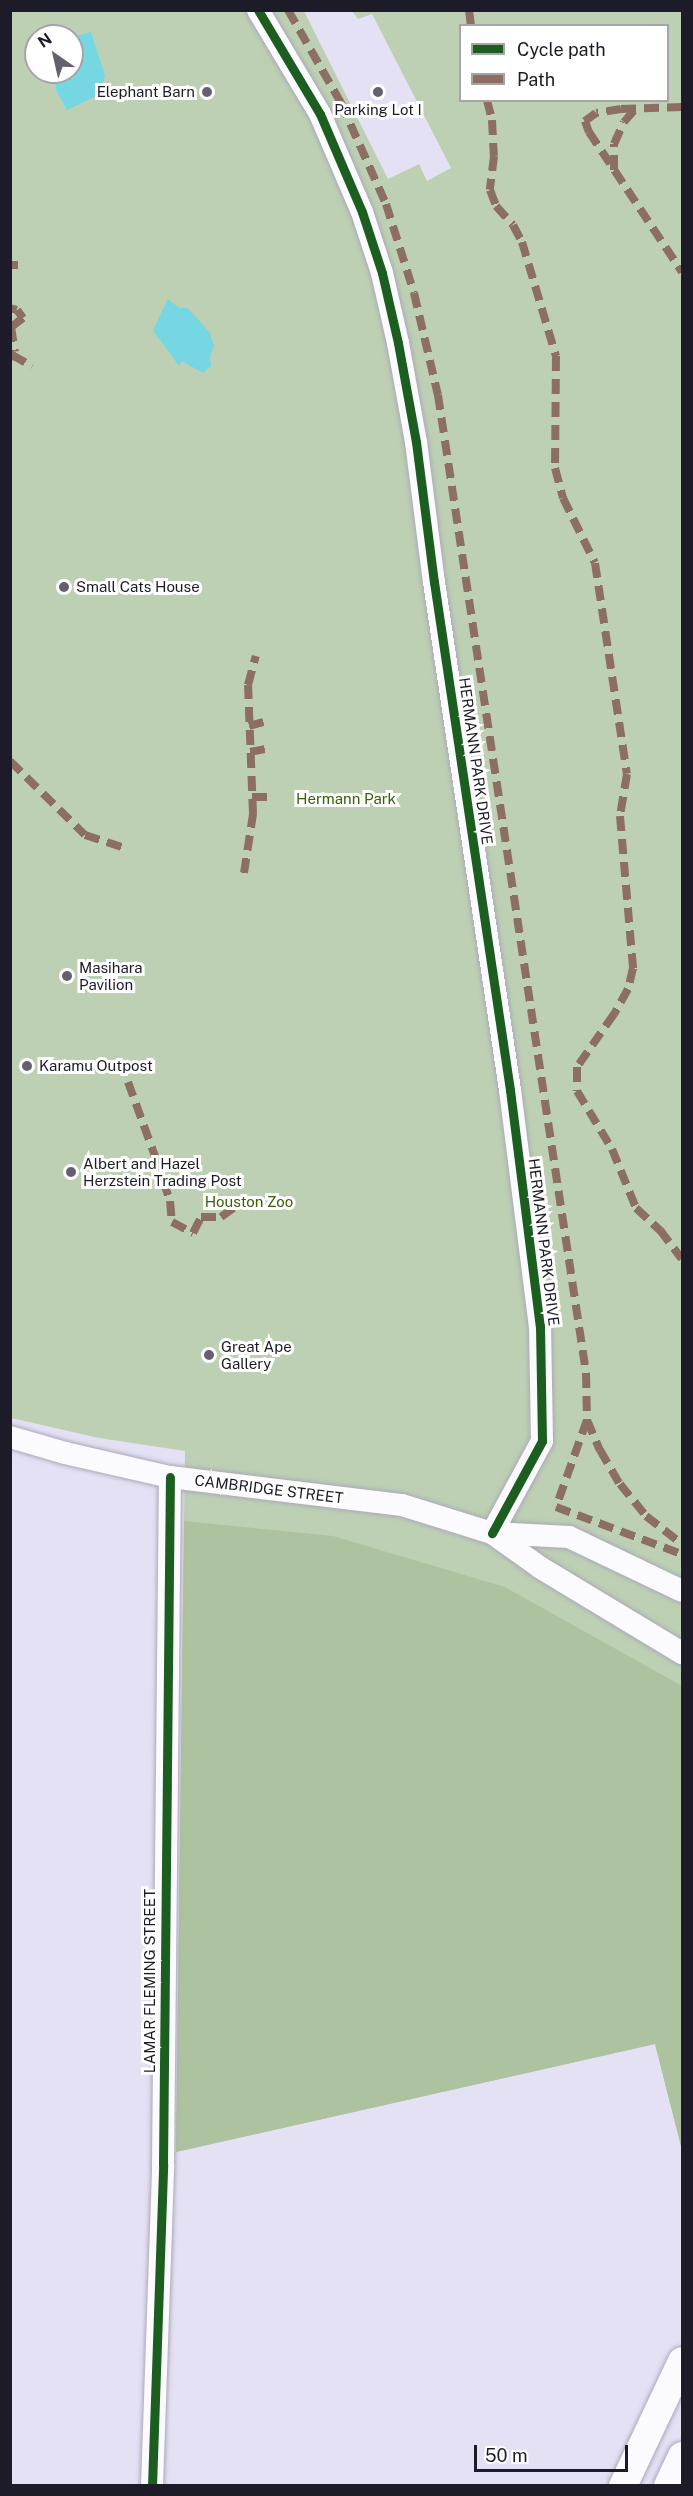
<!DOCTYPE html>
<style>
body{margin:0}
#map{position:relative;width:693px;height:2496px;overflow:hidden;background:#e5e1f5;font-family:"Public Sans",sans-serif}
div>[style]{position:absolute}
.green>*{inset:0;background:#bdd0b3}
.forest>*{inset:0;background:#adc39f}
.water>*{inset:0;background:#74d7e1}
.roads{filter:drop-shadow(0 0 2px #aca9b8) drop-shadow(0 0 2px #aca9b8)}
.minor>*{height:22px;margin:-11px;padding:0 11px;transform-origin:11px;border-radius:11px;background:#fbfafe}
.major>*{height:28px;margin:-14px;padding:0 14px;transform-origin:14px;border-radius:14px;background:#fbfafe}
.quiet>*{height:8px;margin-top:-4px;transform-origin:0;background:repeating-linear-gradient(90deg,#8d6e63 0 15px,transparent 0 23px)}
.cycleway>*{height:9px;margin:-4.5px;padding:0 4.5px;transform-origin:4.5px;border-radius:4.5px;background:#1b5e20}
.dots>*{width:16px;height:16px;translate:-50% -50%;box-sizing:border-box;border:3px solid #fff;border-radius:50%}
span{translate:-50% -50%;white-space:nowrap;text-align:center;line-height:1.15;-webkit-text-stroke:6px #fff;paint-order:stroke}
.poi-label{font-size:15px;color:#1e1b28}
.right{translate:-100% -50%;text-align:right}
.left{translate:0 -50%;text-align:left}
.street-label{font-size:15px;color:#1e1b28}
.park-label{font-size:15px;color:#396005}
.frame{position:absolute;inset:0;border:12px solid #1e1b28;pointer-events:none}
.legend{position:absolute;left:459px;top:24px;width:210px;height:78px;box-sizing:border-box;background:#fff;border:2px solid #a5a4a9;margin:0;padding:8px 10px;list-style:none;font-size:18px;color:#1e1b28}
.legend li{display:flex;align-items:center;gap:12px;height:30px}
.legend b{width:30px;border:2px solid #a5a4a9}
.north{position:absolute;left:24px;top:24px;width:60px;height:60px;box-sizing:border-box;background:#fff;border:2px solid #a5a4a9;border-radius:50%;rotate:326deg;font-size:16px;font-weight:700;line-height:24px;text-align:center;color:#1e1b28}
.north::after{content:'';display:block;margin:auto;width:21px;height:27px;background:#646070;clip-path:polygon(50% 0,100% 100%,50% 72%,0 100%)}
.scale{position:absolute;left:474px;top:2445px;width:154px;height:27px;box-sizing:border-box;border:3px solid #1e1b28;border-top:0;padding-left:8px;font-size:18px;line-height:21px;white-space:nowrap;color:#1e1b28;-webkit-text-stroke:4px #fff;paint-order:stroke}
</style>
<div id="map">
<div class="green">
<div style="clip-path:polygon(evenodd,11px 11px,304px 11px,388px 179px,419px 164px,427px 181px,451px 168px,372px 14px,358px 19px,352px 11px,682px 11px,682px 2150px,655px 2044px,176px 2152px,185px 1451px,99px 1438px,11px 1418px,11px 11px,460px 26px,668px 26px,668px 100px,460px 100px,460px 26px,11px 11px,36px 36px,72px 36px,72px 72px,36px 72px,36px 36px)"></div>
</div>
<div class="forest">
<div style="clip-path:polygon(184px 1521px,333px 1536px,505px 1587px,682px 1686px,682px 2150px,655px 2044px,176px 2152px)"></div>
</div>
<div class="water">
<div style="clip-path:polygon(91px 32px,105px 75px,102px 88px,94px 97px,67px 110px,56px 90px,54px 72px,72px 72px,72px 40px,76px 36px)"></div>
<div style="clip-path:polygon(168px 299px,179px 308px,188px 308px,210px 333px,214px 346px,210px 356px,211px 366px,203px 373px,182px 361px,179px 366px,153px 330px)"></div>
</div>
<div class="roads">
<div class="minor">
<div style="left:258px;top:10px;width:121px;rotate:59.2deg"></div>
<div style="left:320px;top:114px;width:107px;rotate:66.8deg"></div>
<div style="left:362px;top:212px;width:64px;rotate:71.8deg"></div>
<div style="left:382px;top:273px;width:72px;rotate:77.1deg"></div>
<div style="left:398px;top:343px;width:101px;rotate:79.7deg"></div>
<div style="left:416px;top:442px;width:141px;rotate:82.7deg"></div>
<div style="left:434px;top:582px;width:514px;rotate:81.49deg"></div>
<div style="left:510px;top:1090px;width:238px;rotate:82.8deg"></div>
<div style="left:540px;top:1326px;width:115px;rotate:89deg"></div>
<div style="left:542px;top:1441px;width:105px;rotate:118.5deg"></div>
<div style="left:10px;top:1437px;width:57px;rotate:16.2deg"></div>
<div style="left:65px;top:1453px;width:108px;rotate:12.9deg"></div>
<div style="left:170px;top:1477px;width:234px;rotate:6.9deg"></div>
<div style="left:402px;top:1505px;width:94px;rotate:17.3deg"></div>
<div style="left:492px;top:1533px;width:77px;rotate:3deg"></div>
<div style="left:569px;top:1537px;width:125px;rotate:25.5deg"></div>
<div style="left:492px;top:1533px;width:60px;rotate:35.5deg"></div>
<div style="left:541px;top:1568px;width:165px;rotate:31.1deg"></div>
<div style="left:152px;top:2486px;width:322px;rotate:-88deg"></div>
<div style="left:163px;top:2164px;width:687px;rotate:-89.42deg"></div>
</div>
<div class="major">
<div style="left:623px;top:2486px;width:138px;rotate:-64.7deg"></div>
<div style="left:668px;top:2486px;width:33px;rotate:-65deg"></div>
</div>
</div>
<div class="quiet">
<div style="left:288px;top:10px;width:107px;rotate:60.3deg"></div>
<div style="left:341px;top:103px;width:111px;rotate:66deg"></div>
<div style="left:386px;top:204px;width:93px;rotate:72.5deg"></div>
<div style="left:414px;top:293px;width:105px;rotate:76.8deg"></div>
<div style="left:438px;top:395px;width:989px;rotate:81.39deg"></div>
<div style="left:586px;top:1373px;width:47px;rotate:88.8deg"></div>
<div style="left:587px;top:1420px;width:92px;rotate:109.6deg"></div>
<div style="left:556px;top:1507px;width:134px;rotate:20.5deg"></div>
<div style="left:469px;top:10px;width:16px;rotate:83deg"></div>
<div style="left:487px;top:100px;width:21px;rotate:76deg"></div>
<div style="left:492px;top:120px;width:36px;rotate:87deg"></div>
<div style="left:494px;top:156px;width:34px;rotate:97deg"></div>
<div style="left:490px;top:190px;width:17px;rotate:69deg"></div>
<div style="left:496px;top:206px;width:25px;rotate:48deg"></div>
<div style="left:513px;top:225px;width:19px;rotate:62deg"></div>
<div style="left:522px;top:242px;width:119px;rotate:73.4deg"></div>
<div style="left:556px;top:356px;width:112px;rotate:90.5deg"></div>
<div style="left:555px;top:468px;width:31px;rotate:75deg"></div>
<div style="left:563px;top:498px;width:72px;rotate:63.8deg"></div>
<div style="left:595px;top:563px;width:213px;rotate:81.4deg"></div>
<div style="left:627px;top:774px;width:43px;rotate:99.5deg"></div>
<div style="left:620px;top:816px;width:153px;rotate:85.1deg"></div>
<div style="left:633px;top:968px;width:22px;rotate:103deg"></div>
<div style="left:628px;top:989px;width:29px;rotate:119deg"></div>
<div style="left:614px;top:1014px;width:65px;rotate:124.9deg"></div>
<div style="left:577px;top:1067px;width:24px;rotate:90deg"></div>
<div style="left:577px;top:1091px;width:68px;rotate:58.9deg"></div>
<div style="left:612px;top:1149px;width:64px;rotate:67.9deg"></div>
<div style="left:636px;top:1208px;width:33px;rotate:43deg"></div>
<div style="left:660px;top:1230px;width:36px;rotate:53deg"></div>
<div style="left:682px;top:107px;width:61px;rotate:178.1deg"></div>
<div style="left:621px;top:109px;width:25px;rotate:171deg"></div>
<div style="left:596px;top:113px;width:14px;rotate:144deg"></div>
<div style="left:585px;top:121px;width:12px;rotate:70deg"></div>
<div style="left:589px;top:132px;width:168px;rotate:56.4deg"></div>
<div style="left:614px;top:170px;width:26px;rotate:-90deg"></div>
<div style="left:614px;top:144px;width:24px;rotate:-66deg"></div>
<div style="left:624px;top:122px;width:18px;rotate:-49deg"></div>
<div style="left:10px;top:265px;width:8px"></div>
<div style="left:10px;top:308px;width:7px;rotate:16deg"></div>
<div style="left:17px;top:310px;width:10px;rotate:53deg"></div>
<div style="left:23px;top:318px;width:15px;rotate:143deg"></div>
<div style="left:11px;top:327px;width:25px;rotate:81deg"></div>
<div style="left:15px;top:352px;width:8px;rotate:130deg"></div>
<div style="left:12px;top:355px;width:23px;rotate:29deg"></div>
<div style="left:249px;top:726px;width:15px;rotate:-16deg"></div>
<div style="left:250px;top:752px;width:16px;rotate:-11deg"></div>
<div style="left:10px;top:761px;width:105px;rotate:44.6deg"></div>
<div style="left:85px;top:835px;width:42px;rotate:18deg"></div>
<div style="left:252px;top:797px;width:18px"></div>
<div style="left:244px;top:873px;width:60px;rotate:-81.3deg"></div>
<div style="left:253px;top:814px;width:129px;rotate:-92.2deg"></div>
<div style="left:248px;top:685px;width:30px;rotate:-75deg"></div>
<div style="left:128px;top:1082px;width:82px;rotate:70deg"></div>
<div style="left:156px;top:1159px;width:44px;rotate:71.6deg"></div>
<div style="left:170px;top:1201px;width:21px;rotate:85deg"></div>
<div style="left:172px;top:1222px;width:24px;rotate:28deg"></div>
<div style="left:193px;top:1233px;width:18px;rotate:-63deg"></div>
<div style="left:201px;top:1217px;width:20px"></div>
<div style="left:221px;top:1217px;width:26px;rotate:-36deg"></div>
<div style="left:587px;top:1420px;width:33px;rotate:67deg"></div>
<div style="left:600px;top:1450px;width:39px;rotate:60deg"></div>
<div style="left:620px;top:1484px;width:41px;rotate:50.9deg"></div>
<div style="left:646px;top:1516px;width:46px;rotate:37.9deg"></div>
</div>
<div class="cycleway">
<div style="left:258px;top:10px;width:121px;rotate:59.2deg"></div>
<div style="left:320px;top:114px;width:107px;rotate:66.8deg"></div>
<div style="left:362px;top:212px;width:64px;rotate:71.8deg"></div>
<div style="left:382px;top:273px;width:72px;rotate:77.1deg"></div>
<div style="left:398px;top:343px;width:101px;rotate:79.7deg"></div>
<div style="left:416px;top:442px;width:141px;rotate:82.7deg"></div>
<div style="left:434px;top:582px;width:514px;rotate:81.49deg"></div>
<div style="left:510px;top:1090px;width:238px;rotate:82.8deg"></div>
<div style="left:540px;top:1326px;width:115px;rotate:89deg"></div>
<div style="left:542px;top:1441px;width:105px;rotate:118.5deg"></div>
<div style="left:152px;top:2486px;width:322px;rotate:-88deg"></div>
<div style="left:163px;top:2164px;width:687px;rotate:-89.42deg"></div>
</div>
<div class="dots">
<div style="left:207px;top:92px;background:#646070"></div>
<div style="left:378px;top:92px;background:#646070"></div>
<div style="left:64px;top:587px;background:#646070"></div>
<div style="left:67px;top:976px;background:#646070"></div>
<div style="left:27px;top:1066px;background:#646070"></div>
<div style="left:71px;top:1172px;background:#646070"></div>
<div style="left:209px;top:1355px;background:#646070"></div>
</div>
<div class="poi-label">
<span class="right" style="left:195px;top:92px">Elephant Barn</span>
<span style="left:378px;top:110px">Parking Lot I</span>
<span class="left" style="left:76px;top:587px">Small Cats House</span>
<span class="left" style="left:79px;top:976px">Masihara<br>Pavilion</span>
<span class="left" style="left:39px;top:1066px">Karamu Outpost</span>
<span class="left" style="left:83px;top:1172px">Albert and Hazel<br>Herzstein Trading Post</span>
<span class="left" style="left:221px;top:1355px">Great Ape<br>Gallery</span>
</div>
<div class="street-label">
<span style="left:476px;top:761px;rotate:82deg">HERMANN PARK DRIVE</span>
<span style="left:544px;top:1242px;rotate:83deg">HERMANN PARK DRIVE</span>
<span style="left:269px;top:1489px;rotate:7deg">CAMBRIDGE STREET</span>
<span style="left:150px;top:1981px;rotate:-90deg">LAMAR FLEMING STREET</span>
</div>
<div class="park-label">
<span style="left:346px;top:799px">Hermann Park</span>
<span style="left:249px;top:1202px">Houston Zoo</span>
</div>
<div class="frame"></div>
<ul class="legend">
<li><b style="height:8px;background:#1b5e20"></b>Cycle path</li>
<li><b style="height:8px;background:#8d6e63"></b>Path</li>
</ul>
<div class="north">N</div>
<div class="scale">50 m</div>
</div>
